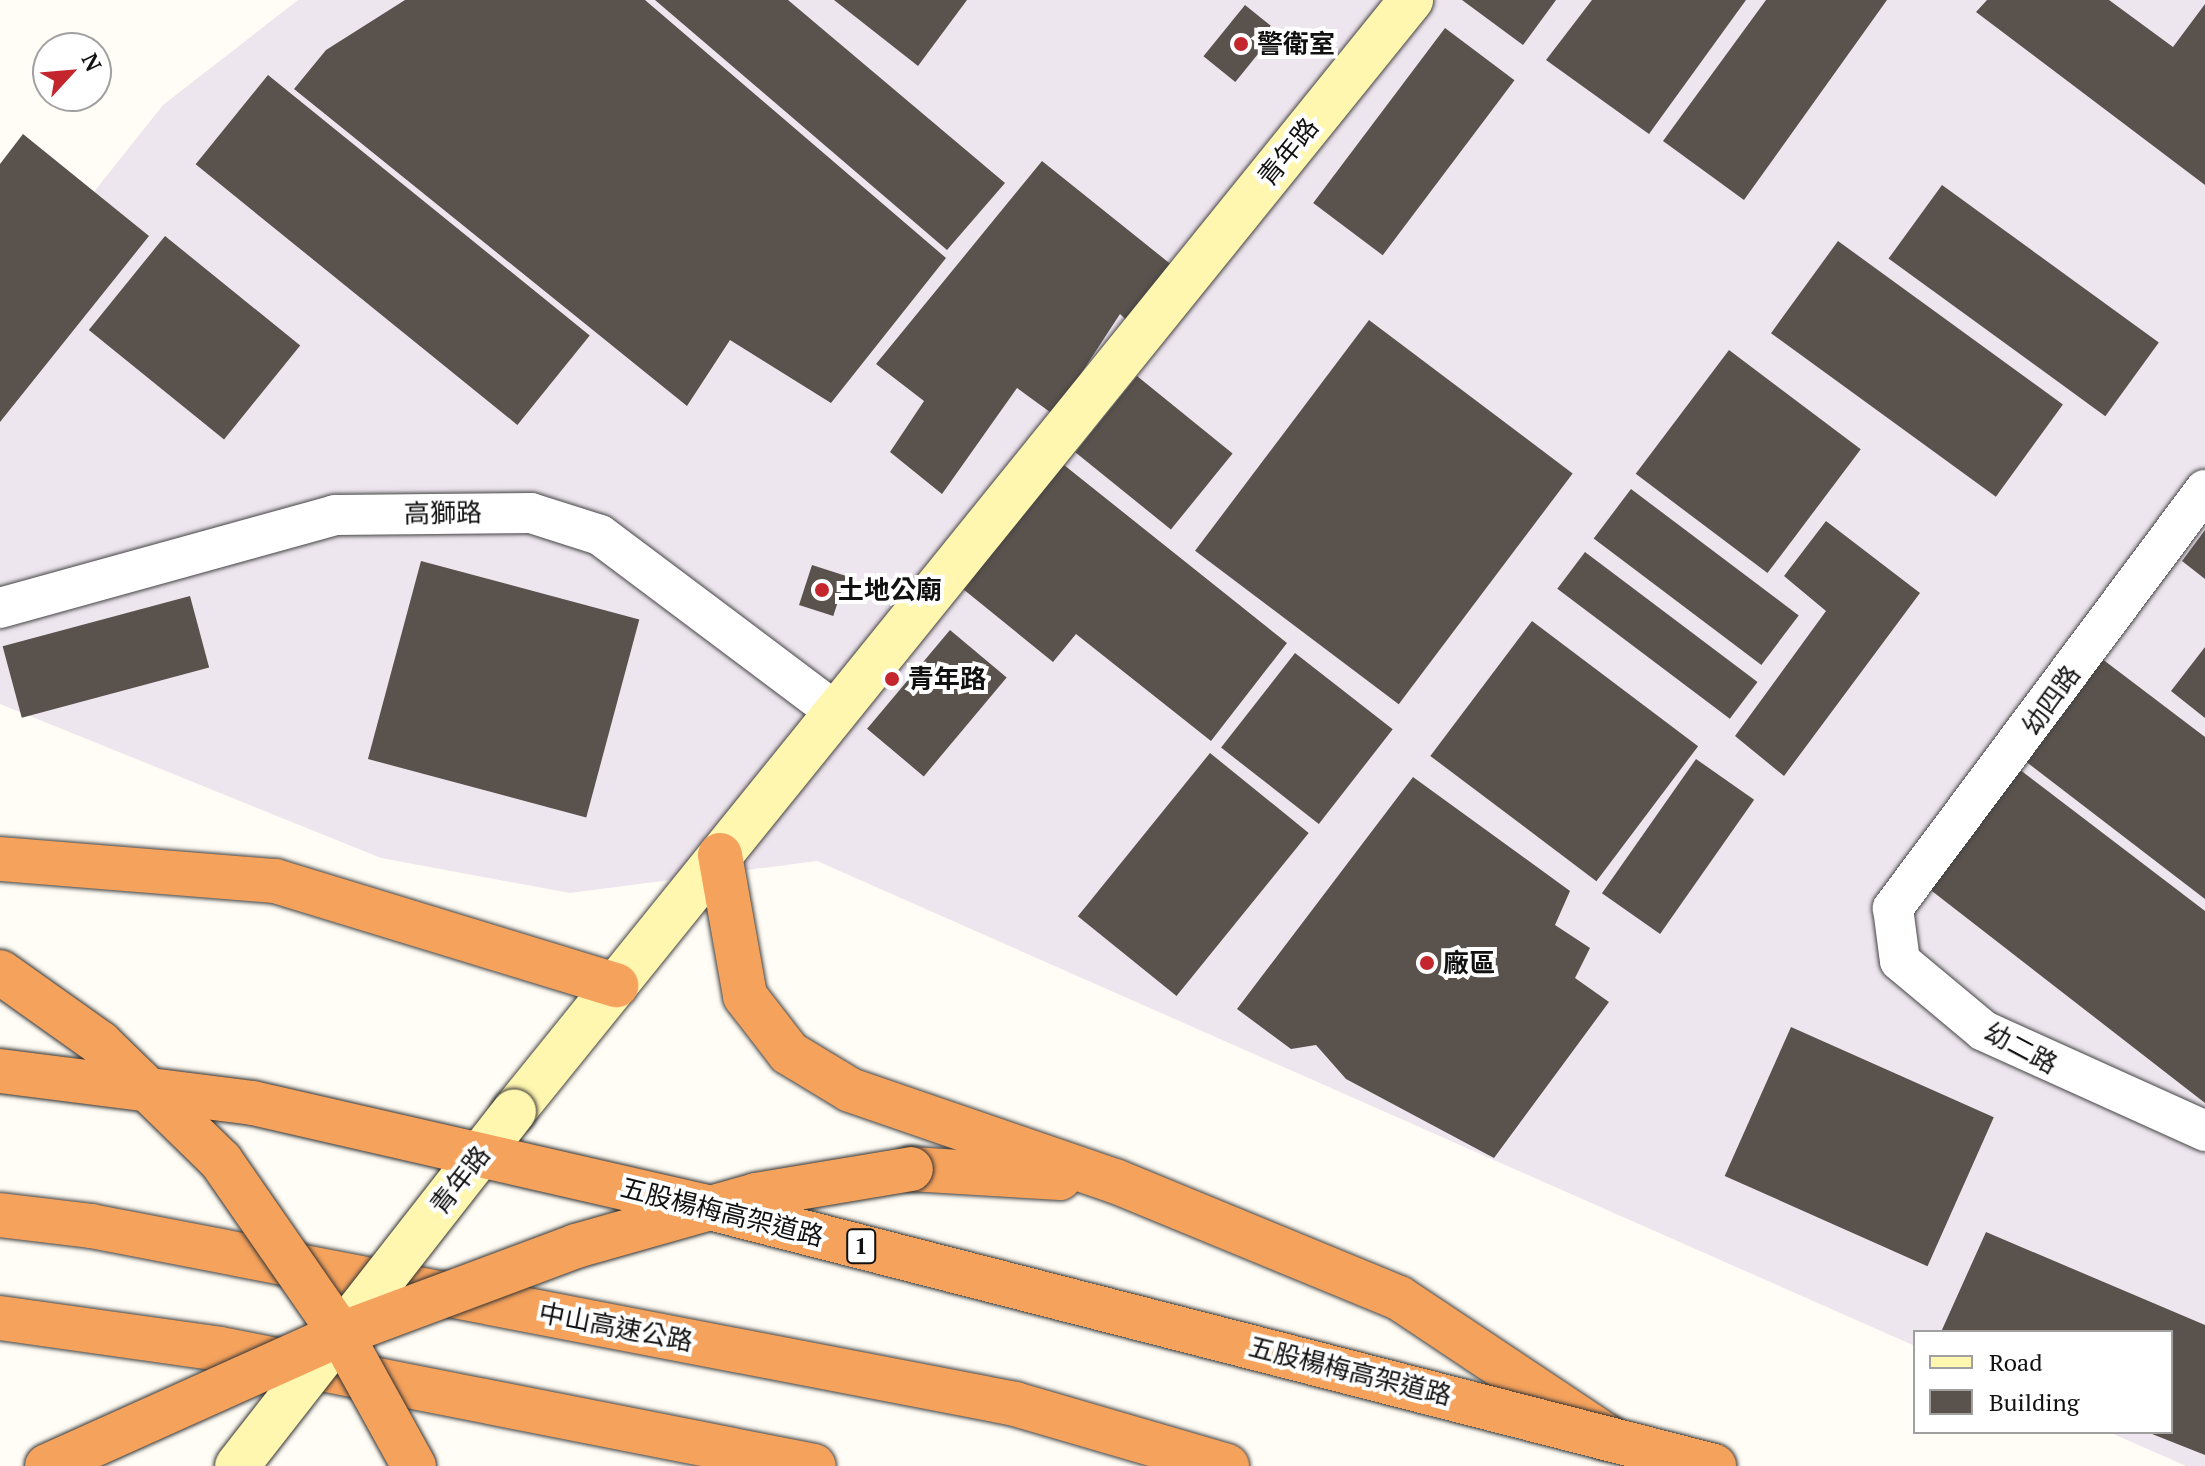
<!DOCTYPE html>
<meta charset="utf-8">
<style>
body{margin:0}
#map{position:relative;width:2205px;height:1466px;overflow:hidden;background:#fffdf5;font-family:"PT Serif","Noto Sans TC",serif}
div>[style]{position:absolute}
.industrial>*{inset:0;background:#eee6ef}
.building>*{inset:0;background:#5a524d;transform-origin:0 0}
.roads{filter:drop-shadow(0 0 2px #444) drop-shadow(0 0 2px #444)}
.street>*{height:40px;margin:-20px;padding:0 20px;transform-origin:20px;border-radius:20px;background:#fff}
.secondary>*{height:44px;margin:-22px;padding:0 22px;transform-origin:22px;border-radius:22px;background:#fff6b0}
.highway>*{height:44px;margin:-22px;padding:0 22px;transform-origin:22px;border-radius:22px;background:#f5a25d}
.bridges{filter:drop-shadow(0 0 2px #333) drop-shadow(0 0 2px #333)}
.secondary-bridge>*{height:44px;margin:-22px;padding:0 22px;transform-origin:22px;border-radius:22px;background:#fff6b0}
.highway-bridge>*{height:44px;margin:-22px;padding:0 22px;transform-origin:22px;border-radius:22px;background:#f5a25d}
.dots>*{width:22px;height:22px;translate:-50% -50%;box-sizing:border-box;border:4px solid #fff;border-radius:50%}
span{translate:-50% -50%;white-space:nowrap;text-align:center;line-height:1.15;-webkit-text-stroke:8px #fff;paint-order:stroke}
.shield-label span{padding:2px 6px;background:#fff;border:2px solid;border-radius:6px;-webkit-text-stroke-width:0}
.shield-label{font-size:24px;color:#111;font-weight:700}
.poi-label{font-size:26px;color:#111;font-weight:700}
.left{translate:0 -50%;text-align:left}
.street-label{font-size:26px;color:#111}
.legend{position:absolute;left:1913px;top:1330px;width:260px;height:104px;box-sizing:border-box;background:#fff;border:2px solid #a0a0a0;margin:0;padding:10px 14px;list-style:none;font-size:24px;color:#111}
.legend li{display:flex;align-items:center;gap:16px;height:40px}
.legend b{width:40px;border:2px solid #a0a0a0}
.north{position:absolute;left:32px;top:32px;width:80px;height:80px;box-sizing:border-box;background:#fff;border:2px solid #a0a0a0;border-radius:50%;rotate:64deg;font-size:22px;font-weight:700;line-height:32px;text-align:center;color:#111}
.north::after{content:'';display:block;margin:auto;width:28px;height:36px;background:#c4262e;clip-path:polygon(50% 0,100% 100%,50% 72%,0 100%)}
</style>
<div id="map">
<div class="industrial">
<div style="clip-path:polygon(298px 0,2205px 0,2205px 1466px,2186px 1466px,2109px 1432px,2171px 1432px,2171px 1332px,1915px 1332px,1915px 1346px,817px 861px,570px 893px,381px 858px,0 704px,0 310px,163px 105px)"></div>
</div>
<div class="building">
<div style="clip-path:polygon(405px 0,645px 0,946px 258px,831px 403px,730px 340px,687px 406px,294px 89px,326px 50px)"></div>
<div style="clip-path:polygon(655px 0,788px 0,1005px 183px,947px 250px)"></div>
<div style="clip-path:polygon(834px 0,967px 0,918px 66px)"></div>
<div style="clip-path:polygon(1462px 0,1556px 0,1523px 45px)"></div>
<div style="clip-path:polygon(1592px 0,1746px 0,1649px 134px,1546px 60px)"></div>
<div style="clip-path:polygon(1766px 0,1887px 0,1744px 200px,1663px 141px)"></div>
<div style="clip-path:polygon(1987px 0,2109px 0,2173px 47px,2205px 4px,2205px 185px,1976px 12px)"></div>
<div style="left:1245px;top:5px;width:41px;height:66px;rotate:39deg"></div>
<div style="left:1445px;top:28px;width:87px;height:219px;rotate:37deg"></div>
<div style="left:268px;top:75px;width:414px;height:115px;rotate:39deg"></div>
<div style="clip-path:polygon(23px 134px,149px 236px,0 422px,0 164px)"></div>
<div style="clip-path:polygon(1042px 161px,1183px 274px,1138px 331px,1120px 314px,1054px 415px,1017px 388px,942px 494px,890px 452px,924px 401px,876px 364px)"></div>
<div style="left:1942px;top:185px;width:268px;height:91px;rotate:36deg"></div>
<div style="left:165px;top:236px;width:174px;height:121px;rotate:39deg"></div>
<div style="left:1838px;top:241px;width:278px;height:114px;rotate:36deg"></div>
<div style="left:1369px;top:320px;width:255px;height:289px;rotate:37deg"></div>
<div style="left:1729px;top:350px;width:165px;height:155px;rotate:37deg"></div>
<div style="left:1137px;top:376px;width:123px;height:98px;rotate:39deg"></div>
<div style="clip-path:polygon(1064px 465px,1287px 643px,1211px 741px,1076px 634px,1053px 662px,963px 589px)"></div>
<div style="left:1631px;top:489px;width:210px;height:62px;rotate:37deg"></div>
<div style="clip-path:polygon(1826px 521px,1920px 593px,1784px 776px,1735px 736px,1826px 611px,1784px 576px)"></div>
<div style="clip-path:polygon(2205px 530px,2205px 579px,2182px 561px)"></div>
<div style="left:1585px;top:552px;width:216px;height:46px;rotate:37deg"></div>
<div style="left:421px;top:561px;width:226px;height:205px;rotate:15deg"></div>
<div style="left:812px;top:565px;width:36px;height:42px;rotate:18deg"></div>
<div style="left:190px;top:596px;width:74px;height:194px;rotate:75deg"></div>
<div style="left:1532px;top:621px;width:208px;height:169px;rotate:37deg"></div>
<div style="left:950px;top:630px;width:74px;height:129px;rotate:40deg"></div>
<div style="clip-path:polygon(2205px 647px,2205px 718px,2171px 691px)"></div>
<div style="clip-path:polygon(2093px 652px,2205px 737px,2205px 899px,2016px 754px)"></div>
<div style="left:1295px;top:653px;width:124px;height:120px;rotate:38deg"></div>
<div style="left:1210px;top:753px;width:127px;height:210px;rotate:39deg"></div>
<div style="clip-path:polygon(1998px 753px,2205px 911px,2205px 1103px,1910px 874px)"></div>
<div style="left:1696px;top:759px;width:71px;height:164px;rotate:35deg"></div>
<div style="clip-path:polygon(1413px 777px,1570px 891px,1555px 925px,1590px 948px,1575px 978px,1609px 1002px,1494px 1158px,1346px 1079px,1316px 1045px,1291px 1049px,1237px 1009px)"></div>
<div style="left:1791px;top:1027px;width:222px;height:163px;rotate:24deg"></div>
<div style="clip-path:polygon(1986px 1232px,2205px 1325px,2205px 1455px,2147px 1432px,2171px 1432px,2171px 1332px,1941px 1332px)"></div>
</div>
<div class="roads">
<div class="street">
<div style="left:2205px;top:490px;width:522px;rotate:126.74deg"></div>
<div style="left:1893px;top:908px;width:53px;rotate:82.5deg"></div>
<div style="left:1900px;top:961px;width:109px;rotate:39.8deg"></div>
<div style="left:1984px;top:1031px;width:243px;rotate:24.3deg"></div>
<div style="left:0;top:608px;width:348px;rotate:-15.5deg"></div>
<div style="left:335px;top:515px;width:196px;rotate:-0.6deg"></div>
<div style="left:531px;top:513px;width:72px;rotate:17.7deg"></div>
<div style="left:600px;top:535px;width:295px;rotate:36.9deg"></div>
</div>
<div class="secondary">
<div style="left:514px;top:1111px;width:1428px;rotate:-51.08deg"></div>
</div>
<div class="highway">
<div style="left:720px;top:855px;width:143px;rotate:79.9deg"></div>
<div style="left:745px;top:996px;width:72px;rotate:52.3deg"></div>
<div style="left:789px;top:1053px;width:71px;rotate:31.2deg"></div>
<div style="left:850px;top:1090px;width:280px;rotate:19deg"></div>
<div style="left:1115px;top:1181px;width:307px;rotate:22.4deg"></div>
<div style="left:1399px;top:1298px;width:249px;rotate:33.7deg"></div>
<div style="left:0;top:859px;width:276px;rotate:4.6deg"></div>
<div style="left:275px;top:881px;width:357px;rotate:17deg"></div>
<div style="left:911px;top:1169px;width:149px;rotate:3.5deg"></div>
<div style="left:0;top:1215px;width:92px;rotate:6.9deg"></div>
<div style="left:91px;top:1226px;width:941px;rotate:10.9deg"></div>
<div style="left:1015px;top:1404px;width:221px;rotate:16.3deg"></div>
<div style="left:0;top:1318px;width:222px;rotate:8deg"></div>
<div style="left:220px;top:1349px;width:605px;rotate:11.14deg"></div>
</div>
</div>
<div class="bridges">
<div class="secondary-bridge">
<div style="left:237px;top:1466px;width:450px;rotate:-52deg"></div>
</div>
<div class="highway-bridge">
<div style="left:0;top:972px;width:123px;rotate:35.4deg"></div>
<div style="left:100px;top:1043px;width:169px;rotate:44.3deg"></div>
<div style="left:221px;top:1161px;width:211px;rotate:55.3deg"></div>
<div style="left:341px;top:1334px;width:151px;rotate:61.1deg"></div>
<div style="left:0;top:1071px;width:255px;rotate:7.2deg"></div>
<div style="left:253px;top:1103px;width:465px;rotate:12.9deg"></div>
<div style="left:706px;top:1207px;width:1041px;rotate:14.41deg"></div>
<div style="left:47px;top:1466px;width:322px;rotate:-24.2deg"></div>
<div style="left:341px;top:1334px;width:251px;rotate:-20.5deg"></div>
<div style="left:576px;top:1246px;width:187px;rotate:-15.8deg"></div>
<div style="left:756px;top:1195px;width:157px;rotate:-9.5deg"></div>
</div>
</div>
<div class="dots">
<div style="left:1241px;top:44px;background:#c4262e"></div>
<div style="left:822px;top:590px;background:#c4262e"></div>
<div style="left:892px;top:679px;background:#c4262e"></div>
<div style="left:1427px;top:963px;background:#c4262e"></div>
</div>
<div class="shield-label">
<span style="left:861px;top:1246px">1</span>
</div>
<div class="poi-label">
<span class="left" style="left:1257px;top:44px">警衛室</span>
<span class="left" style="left:838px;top:590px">土地公廟</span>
<span class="left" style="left:908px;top:679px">青年路</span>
<span class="left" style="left:1443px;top:963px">廠區</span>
</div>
<div class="street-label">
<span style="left:1288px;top:152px;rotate:-51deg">青年路</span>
<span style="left:443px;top:513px;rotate:-1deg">高獅路</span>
<span style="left:2051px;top:700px;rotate:-54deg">幼四路</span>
<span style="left:2021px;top:1048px;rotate:28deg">幼二路</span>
<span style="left:460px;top:1180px;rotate:-52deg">青年路</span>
<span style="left:722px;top:1212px;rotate:14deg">五股楊梅高架道路</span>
<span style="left:616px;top:1327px;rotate:11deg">中山高速公路</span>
<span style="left:1350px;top:1371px;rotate:14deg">五股楊梅高架道路</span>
</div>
<ul class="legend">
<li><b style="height:10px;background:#fff6b0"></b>Road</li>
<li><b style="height:22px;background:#5a524d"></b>Building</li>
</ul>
<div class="north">N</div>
</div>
